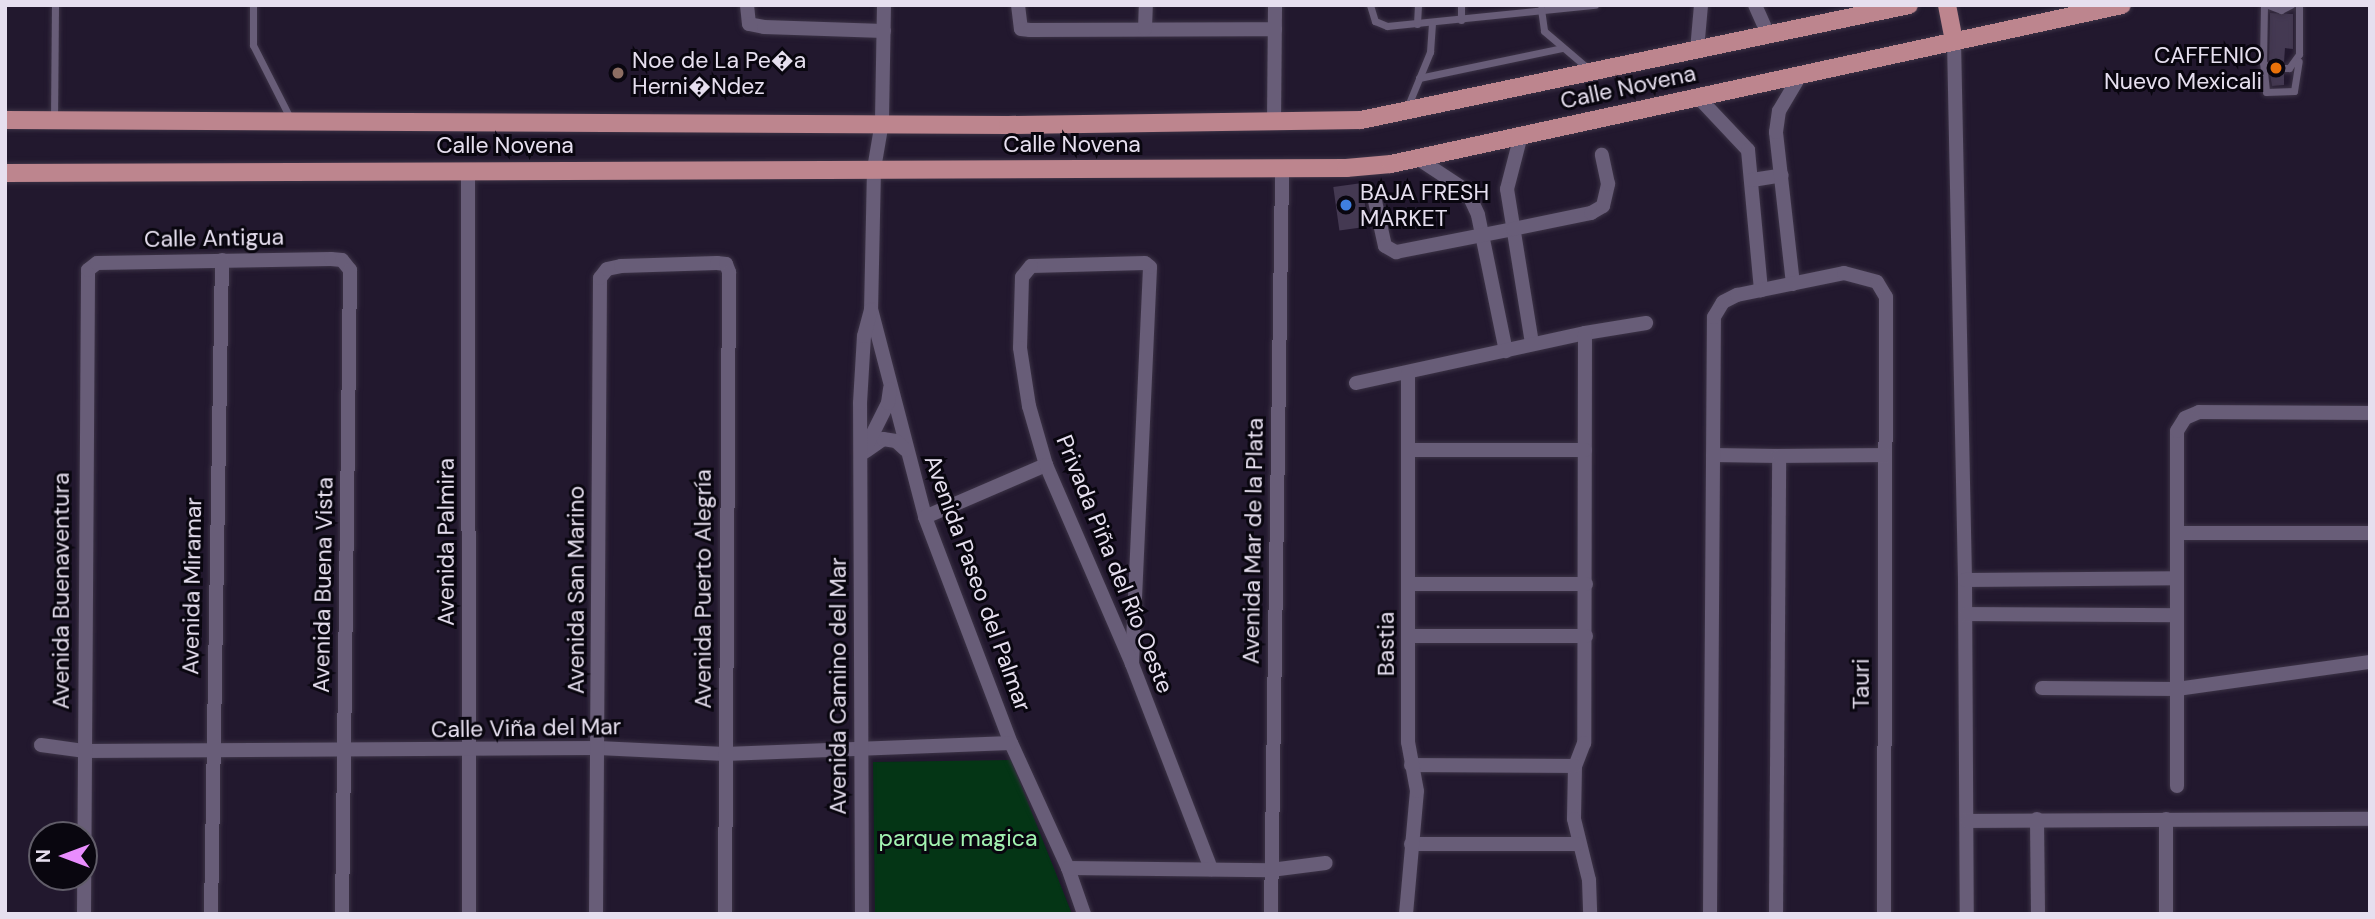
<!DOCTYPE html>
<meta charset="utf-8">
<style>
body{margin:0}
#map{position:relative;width:2375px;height:919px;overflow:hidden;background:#22182e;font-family:"DM Sans",sans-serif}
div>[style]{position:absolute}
.green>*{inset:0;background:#043515}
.building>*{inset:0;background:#443952;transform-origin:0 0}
.roads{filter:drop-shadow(0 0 2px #3c3346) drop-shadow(0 0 2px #3c3346)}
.lane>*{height:7px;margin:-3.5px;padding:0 3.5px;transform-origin:3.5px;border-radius:3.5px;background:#685d78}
.street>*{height:14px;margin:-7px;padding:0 7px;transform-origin:7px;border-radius:7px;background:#685d78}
.primary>*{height:18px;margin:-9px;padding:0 9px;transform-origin:9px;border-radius:9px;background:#bd858e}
.dots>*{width:19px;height:19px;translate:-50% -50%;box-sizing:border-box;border:4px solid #09060f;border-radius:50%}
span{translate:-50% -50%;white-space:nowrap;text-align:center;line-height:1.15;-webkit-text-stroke:6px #09060f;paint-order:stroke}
.poi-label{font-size:23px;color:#e6dfef}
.right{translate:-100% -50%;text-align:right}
.left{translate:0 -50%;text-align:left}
.street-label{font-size:23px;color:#e6dfef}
.park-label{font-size:23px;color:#a2f3b1}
.frame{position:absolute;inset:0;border:7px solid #e6dfef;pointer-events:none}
.north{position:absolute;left:28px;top:821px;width:70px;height:70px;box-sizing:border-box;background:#09060f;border:2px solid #615d69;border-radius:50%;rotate:270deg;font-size:19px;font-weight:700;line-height:28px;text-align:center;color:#e6dfef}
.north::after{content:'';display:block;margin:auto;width:24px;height:32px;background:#e98dfe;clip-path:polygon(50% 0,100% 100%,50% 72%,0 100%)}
</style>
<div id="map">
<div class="green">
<div style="clip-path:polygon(1011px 760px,1072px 914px,875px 914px,873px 762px)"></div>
</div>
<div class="building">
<div style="clip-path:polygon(2270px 13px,2293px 14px,2293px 49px,2285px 48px,2284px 62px,2269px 60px)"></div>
<div style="clip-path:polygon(2270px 74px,2284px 74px,2284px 85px,2272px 86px)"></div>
<div style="left:1362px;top:183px;width:44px;height:29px;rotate:82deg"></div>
</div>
<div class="roads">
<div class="lane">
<div style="left:253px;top:5px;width:40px;rotate:90deg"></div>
<div style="left:253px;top:45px;width:84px;rotate:63.1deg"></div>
<div style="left:1370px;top:5px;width:17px;rotate:73deg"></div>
<div style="left:1375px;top:21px;width:13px;rotate:23deg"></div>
<div style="left:1387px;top:26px;width:209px;rotate:-5.8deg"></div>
<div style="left:1461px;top:5px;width:15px;rotate:90deg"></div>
<div style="left:2264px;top:5px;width:57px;rotate:91deg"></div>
<div style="left:2263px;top:62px;width:7px;rotate:56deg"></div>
<div style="left:2267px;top:68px;width:22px"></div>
<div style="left:2289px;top:68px;width:17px;rotate:-54deg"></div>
<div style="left:2299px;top:54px;width:49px;rotate:-90deg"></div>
<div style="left:2268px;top:5px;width:14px;rotate:21deg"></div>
<div style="left:2281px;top:10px;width:11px;rotate:-27deg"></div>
<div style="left:1541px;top:9px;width:22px;rotate:82deg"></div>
<div style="left:1544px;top:31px;width:60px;rotate:40.3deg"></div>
<div style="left:1417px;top:24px;width:19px;rotate:-87deg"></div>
<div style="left:2263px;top:62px;width:30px;rotate:84deg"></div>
<div style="left:2266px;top:92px;width:28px;rotate:-2deg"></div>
<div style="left:2294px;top:91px;width:30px;rotate:-81deg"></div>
<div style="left:1419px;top:78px;width:147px;rotate:-11.8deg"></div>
<div style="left:1407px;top:108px;width:61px;rotate:-67.7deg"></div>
<div style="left:1430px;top:52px;width:29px;rotate:-86deg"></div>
<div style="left:54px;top:120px;width:115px;rotate:-89.5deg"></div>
</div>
<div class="street">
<div style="left:747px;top:5px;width:19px;rotate:84deg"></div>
<div style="left:749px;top:24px;width:15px;rotate:11deg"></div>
<div style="left:764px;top:27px;width:120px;rotate:1.9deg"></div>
<div style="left:884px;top:5px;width:117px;rotate:91deg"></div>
<div style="left:882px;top:122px;width:48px;rotate:99.7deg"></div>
<div style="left:874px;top:169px;width:140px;rotate:91.2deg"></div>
<div style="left:871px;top:309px;width:215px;rotate:75.4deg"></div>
<div style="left:925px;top:517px;width:242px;rotate:69.2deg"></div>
<div style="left:1011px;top:743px;width:137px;rotate:65.5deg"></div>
<div style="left:1068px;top:868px;width:49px;rotate:70.8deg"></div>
<div style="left:1018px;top:5px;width:24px;rotate:83deg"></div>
<div style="left:1021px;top:29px;width:9px;rotate:6deg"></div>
<div style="left:1030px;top:30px;width:245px;rotate:-0.2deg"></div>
<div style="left:1755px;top:5px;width:32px;rotate:66deg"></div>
<div style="left:1145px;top:29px;width:24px;rotate:-88deg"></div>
<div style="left:1954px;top:41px;width:539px;rotate:88.83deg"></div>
<div style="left:1965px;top:580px;width:334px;rotate:89.7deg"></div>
<div style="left:1697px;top:50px;width:45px;rotate:-84.9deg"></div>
<div style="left:1698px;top:97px;width:73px;rotate:46.7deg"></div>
<div style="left:1748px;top:150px;width:141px;rotate:84.7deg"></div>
<div style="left:1274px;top:123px;width:118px;rotate:-89.5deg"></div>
<div style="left:1521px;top:135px;width:56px;rotate:104.5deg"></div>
<div style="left:1507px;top:189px;width:157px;rotate:80.8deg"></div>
<div style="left:1417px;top:158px;width:60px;rotate:33.4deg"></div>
<div style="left:1467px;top:191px;width:26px;rotate:65deg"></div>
<div style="left:1478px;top:215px;width:139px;rotate:78.4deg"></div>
<div style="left:468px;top:170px;width:744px;rotate:89.92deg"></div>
<div style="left:1752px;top:180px;width:30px;rotate:-9deg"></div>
<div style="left:1375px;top:201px;width:46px;rotate:77.5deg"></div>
<div style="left:1385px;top:246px;width:13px;rotate:29deg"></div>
<div style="left:1396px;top:252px;width:119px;rotate:-11.1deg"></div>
<div style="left:1513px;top:229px;width:80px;rotate:-11.6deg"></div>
<div style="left:1591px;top:213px;width:14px;rotate:-30deg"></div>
<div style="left:1603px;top:206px;width:23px;rotate:-77deg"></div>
<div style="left:1608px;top:184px;width:30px;rotate:-102deg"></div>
<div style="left:1793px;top:284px;width:153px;rotate:-96.4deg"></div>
<div style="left:1776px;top:132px;width:21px;rotate:-82deg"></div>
<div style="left:1779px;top:111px;width:43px;rotate:-59.3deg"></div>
<div style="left:1585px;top:333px;width:62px;rotate:-9.3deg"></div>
<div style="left:1356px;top:383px;width:234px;rotate:-12.3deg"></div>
<div style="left:1585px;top:333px;width:410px;rotate:90.1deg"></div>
<div style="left:1584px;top:743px;width:25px;rotate:111deg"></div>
<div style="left:1575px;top:766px;width:53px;rotate:91.1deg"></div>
<div style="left:1574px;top:819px;width:63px;rotate:76.2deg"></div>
<div style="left:1589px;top:880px;width:34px;rotate:88deg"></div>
<div style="left:1409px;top:450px;width:176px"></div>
<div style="left:866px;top:451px;width:21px;rotate:-35deg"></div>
<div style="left:883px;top:439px;width:13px;rotate:9deg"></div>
<div style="left:896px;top:441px;width:13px;rotate:42deg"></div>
<div style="left:863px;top:453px;width:56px;rotate:-63.4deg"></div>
<div style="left:888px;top:403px;width:14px;rotate:-82deg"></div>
<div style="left:1713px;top:455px;width:66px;rotate:0.9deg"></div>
<div style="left:925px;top:517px;width:132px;rotate:-23.3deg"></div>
<div style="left:2177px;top:533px;width:193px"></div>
<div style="left:1965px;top:580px;width:212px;rotate:-0.5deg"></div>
<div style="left:1409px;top:584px;width:177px"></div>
<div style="left:1966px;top:614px;width:211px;rotate:0.3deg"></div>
<div style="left:1409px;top:636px;width:177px"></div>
<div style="left:1132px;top:664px;width:397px;rotate:-87.4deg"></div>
<div style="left:1150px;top:267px;width:6px;rotate:-141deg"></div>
<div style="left:1145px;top:263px;width:114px;rotate:178.5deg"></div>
<div style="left:1031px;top:266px;width:14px;rotate:129deg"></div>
<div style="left:1022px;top:277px;width:71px;rotate:91.6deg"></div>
<div style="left:1020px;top:348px;width:59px;rotate:81.2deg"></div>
<div style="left:1029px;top:406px;width:61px;rotate:73.9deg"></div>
<div style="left:1046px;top:465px;width:217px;rotate:66.6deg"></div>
<div style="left:1132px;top:664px;width:220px;rotate:68.9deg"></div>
<div style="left:2042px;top:688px;width:135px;rotate:0.4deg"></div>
<div style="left:2177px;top:689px;width:195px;rotate:-8deg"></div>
<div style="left:41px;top:745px;width:43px;rotate:7.9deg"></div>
<div style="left:84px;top:751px;width:514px;rotate:-0.33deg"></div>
<div style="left:598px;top:748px;width:127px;rotate:2.7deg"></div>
<div style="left:725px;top:754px;width:286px;rotate:-2.2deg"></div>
<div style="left:1411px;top:765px;width:164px;rotate:0.3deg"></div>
<div style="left:2177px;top:786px;width:355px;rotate:-90deg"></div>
<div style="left:2177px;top:431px;width:15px;rotate:-58deg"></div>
<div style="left:2185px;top:418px;width:15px;rotate:-23deg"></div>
<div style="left:2199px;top:412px;width:171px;rotate:0.3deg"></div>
<div style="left:2037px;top:819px;width:95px;rotate:89.4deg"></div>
<div style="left:1967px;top:821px;width:403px;rotate:-0.3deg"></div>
<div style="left:1411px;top:844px;width:166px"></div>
<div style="left:1068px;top:868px;width:203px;rotate:0.6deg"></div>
<div style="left:1271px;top:870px;width:55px;rotate:-7.3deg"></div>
<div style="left:84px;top:914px;width:644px;rotate:-89.64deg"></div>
<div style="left:88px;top:270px;width:11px;rotate:-38deg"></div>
<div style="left:97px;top:263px;width:234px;rotate:-1deg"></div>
<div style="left:331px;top:259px;width:11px;rotate:5deg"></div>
<div style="left:342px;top:260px;width:13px;rotate:51deg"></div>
<div style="left:350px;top:270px;width:644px;rotate:90.71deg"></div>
<div style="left:211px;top:914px;width:654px;rotate:-89.04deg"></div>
<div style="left:596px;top:914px;width:636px;rotate:-89.64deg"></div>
<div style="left:600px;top:278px;width:11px;rotate:-52deg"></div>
<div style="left:607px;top:269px;width:14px;rotate:-12deg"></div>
<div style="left:621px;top:266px;width:96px;rotate:-1.8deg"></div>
<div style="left:717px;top:263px;width:9px;rotate:6deg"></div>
<div style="left:726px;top:264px;width:9px;rotate:69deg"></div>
<div style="left:729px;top:272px;width:642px;rotate:90.36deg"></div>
<div style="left:862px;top:914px;width:511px;rotate:-90.22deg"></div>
<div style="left:860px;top:403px;width:67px;rotate:-86.6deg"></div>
<div style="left:864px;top:336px;width:27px;rotate:-75deg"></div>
<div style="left:1271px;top:914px;width:745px;rotate:-89.15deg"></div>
<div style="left:1406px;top:914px;width:123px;rotate:-84.9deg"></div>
<div style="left:1417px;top:791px;width:50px;rotate:-100.4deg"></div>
<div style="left:1408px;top:742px;width:369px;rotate:-90deg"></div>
<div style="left:1710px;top:914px;width:597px;rotate:-89.62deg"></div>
<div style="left:1714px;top:317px;width:17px;rotate:-59deg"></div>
<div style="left:1723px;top:302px;width:16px;rotate:-27deg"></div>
<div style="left:1737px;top:295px;width:109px;rotate:-11.6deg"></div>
<div style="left:1844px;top:273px;width:34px;rotate:15deg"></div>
<div style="left:1877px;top:282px;width:17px;rotate:59deg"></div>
<div style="left:1886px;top:297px;width:617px;rotate:90.19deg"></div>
<div style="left:1776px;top:914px;width:458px;rotate:-89.6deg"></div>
<div style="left:1779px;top:456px;width:105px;rotate:-0.5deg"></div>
<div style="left:2166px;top:914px;width:95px;rotate:-90deg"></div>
</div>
<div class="primary">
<div style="left:1947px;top:5px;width:37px;rotate:79deg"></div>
<div style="left:5px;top:120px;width:1003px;rotate:0.29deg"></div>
<div style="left:1008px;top:125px;width:353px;rotate:-0.8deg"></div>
<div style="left:1361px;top:120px;width:560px;rotate:-11.85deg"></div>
<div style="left:5px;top:173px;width:1341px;rotate:-0.21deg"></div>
<div style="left:1346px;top:168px;width:45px;rotate:-5.1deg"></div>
<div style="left:1391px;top:164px;width:748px;rotate:-12.27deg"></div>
</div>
</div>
<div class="dots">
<div style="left:2276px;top:68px;background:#e8710a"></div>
<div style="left:618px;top:73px;background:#8d6e63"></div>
<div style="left:1346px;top:205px;background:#3f7fe0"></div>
</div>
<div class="poi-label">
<span class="right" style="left:2262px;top:68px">CAFFENIO<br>Nuevo Mexicali</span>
<span class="left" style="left:632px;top:73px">Noe de La Pe�a<br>Herni�Ndez</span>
<span class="left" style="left:1360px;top:205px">BAJA FRESH<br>MARKET</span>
</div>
<div class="street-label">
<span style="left:1628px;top:87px;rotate:-12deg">Calle Novena</span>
<span style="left:1072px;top:144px">Calle Novena</span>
<span style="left:505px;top:145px">Calle Novena</span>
<span style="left:214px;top:238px;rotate:-1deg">Calle Antigua</span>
<span style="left:1253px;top:541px;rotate:-89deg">Avenida Mar de la Plata</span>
<span style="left:446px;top:542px;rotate:-90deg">Avenida Palmira</span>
<span style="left:1115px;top:564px;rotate:68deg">Privada Piña del Río Oeste</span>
<span style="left:978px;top:583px;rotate:70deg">Avenida Paseo del Palmar</span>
<span style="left:323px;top:585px;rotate:-89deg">Avenida Buena Vista</span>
<span style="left:192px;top:586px;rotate:-89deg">Avenida Miramar</span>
<span style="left:703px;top:589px;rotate:-90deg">Avenida Puerto Alegría</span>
<span style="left:576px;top:590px;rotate:-90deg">Avenida San Marino</span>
<span style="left:61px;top:591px;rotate:-90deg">Avenida Buenaventura</span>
<span style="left:1386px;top:644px;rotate:-90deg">Bastia</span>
<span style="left:1861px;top:684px;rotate:-90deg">Tauri</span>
<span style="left:838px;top:686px;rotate:-90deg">Avenida Camino del Mar</span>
<span style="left:526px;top:728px;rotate:-1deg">Calle Viña del Mar</span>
</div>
<div class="park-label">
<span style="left:958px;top:838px">parque magica</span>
</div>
<div class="frame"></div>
<div class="north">N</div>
</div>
